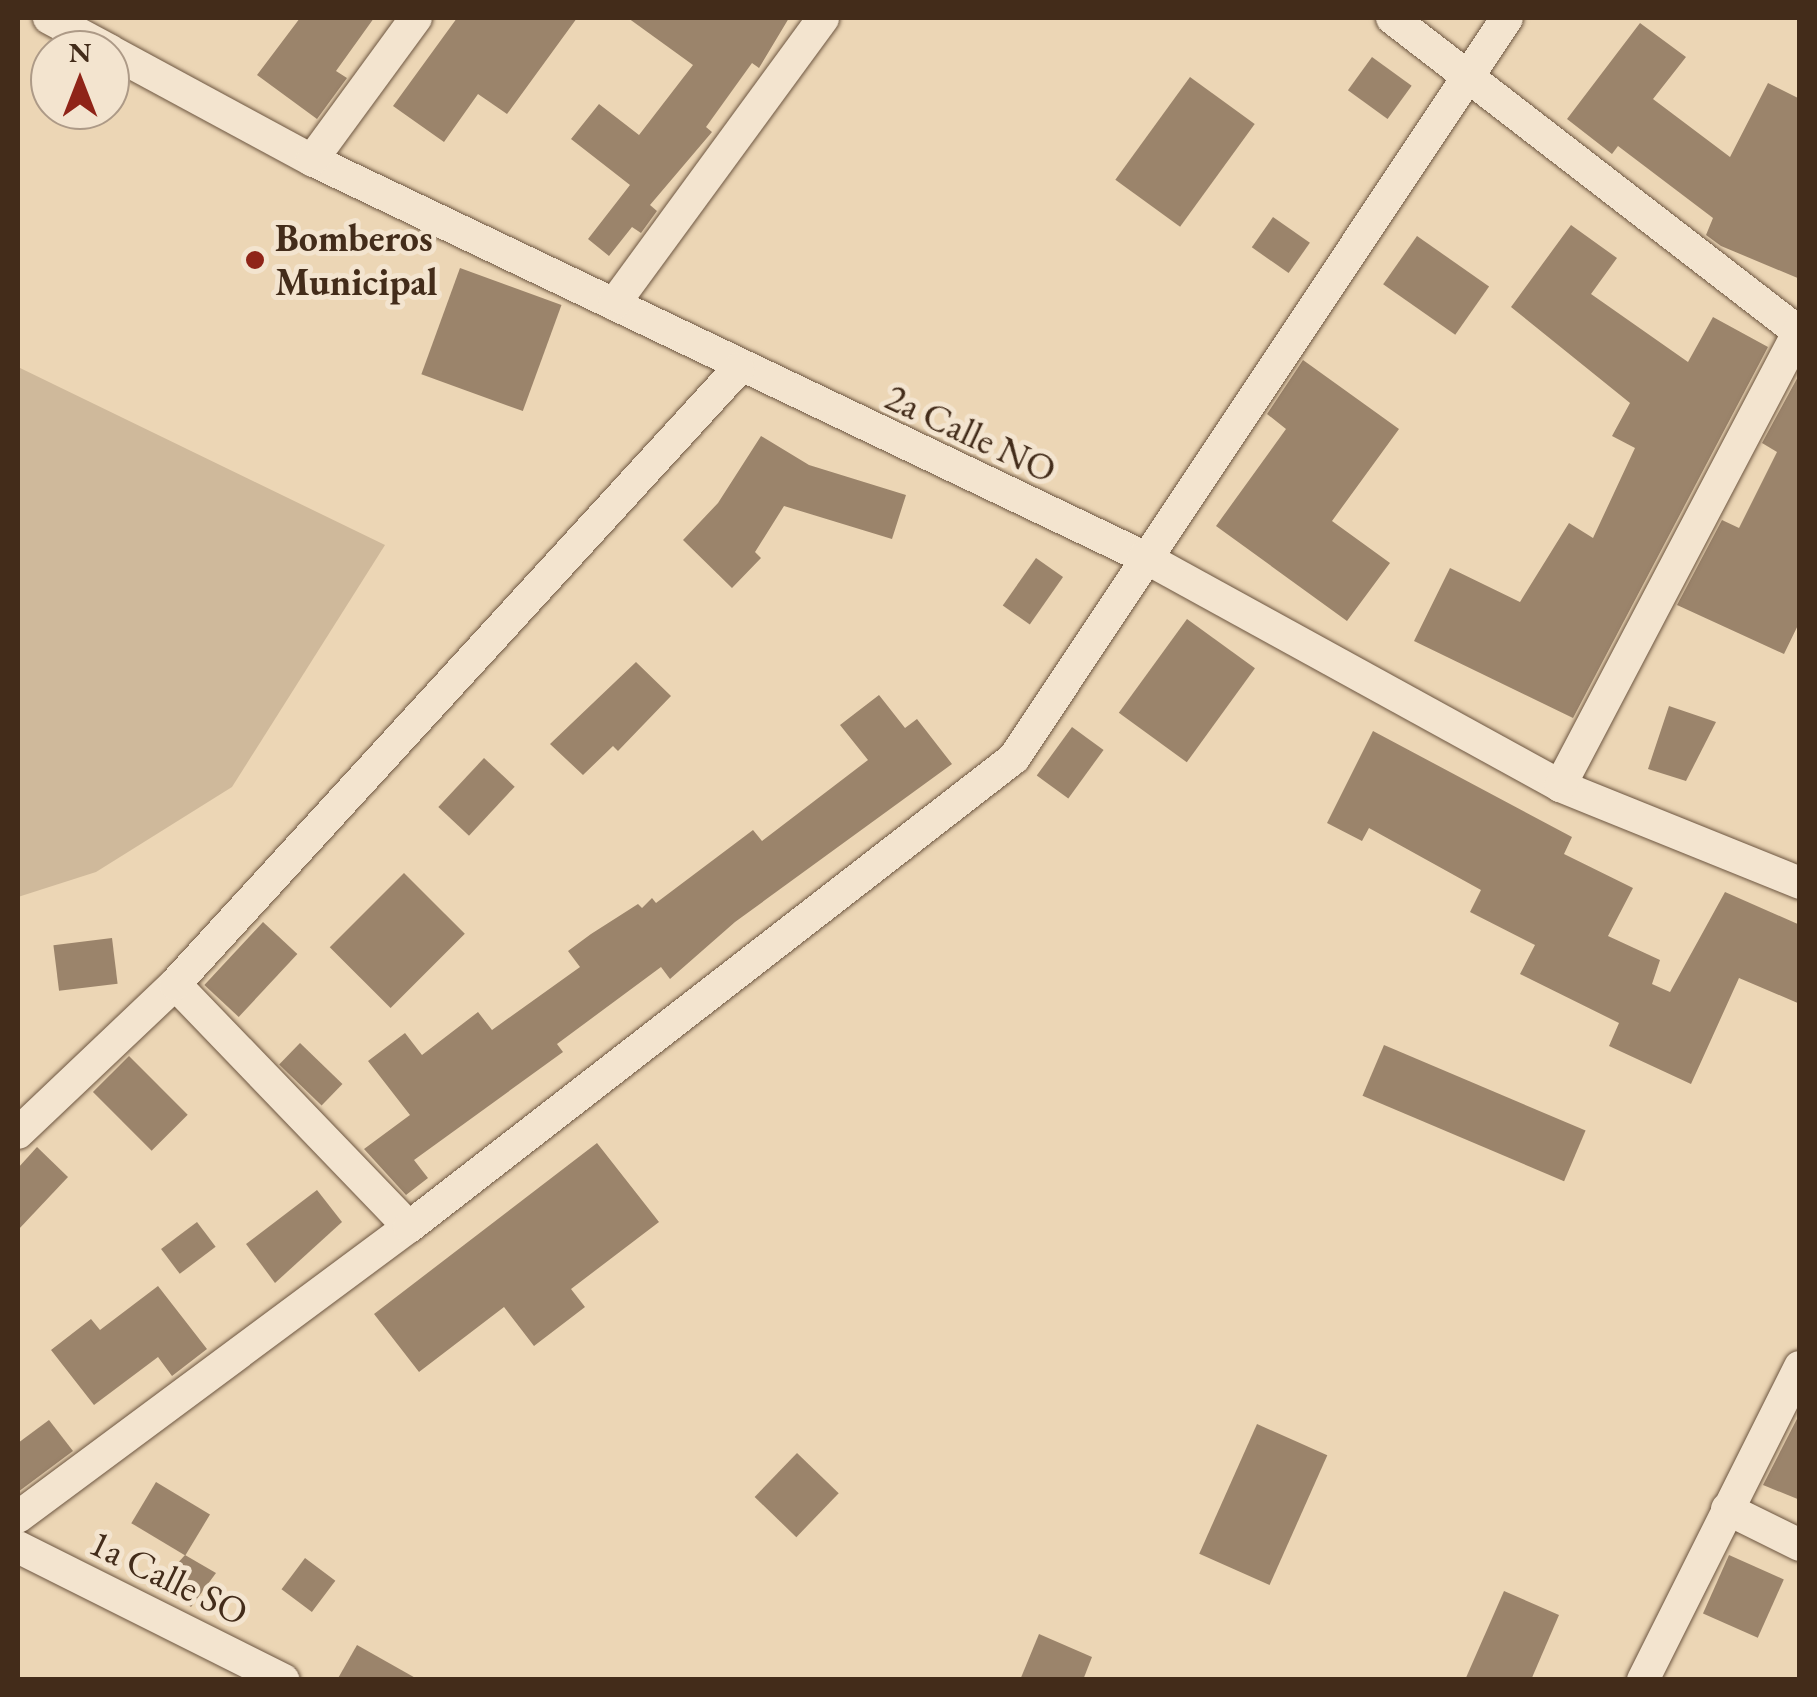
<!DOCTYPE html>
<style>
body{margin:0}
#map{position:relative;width:1817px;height:1697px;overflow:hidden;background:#ecd6b5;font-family:"EB Garamond",serif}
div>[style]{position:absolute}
.green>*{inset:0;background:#cfb99b}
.building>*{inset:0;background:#9b846b;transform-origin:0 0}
.roads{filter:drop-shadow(0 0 2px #6d5641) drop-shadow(0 0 2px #6d5641)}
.minor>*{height:32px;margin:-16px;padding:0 16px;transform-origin:16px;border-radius:16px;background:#f3e4cf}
.dots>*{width:28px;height:28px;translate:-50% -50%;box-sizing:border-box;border:5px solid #f3e4cf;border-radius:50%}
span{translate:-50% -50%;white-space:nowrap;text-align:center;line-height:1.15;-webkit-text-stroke:10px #f3e4cf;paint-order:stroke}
.poi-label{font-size:38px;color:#432c1a;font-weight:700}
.left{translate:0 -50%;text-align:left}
.street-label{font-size:38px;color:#432c1a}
.frame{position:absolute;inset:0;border:20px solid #432c1a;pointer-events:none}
.north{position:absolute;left:30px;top:30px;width:100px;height:100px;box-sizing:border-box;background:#f3e4cf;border:2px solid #ad9a87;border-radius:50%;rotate:0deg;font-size:28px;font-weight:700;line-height:40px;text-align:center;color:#432c1a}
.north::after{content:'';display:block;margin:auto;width:35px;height:45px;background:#8f2418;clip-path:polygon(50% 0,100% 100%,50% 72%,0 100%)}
</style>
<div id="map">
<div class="green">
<div style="clip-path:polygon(18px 367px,385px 545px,232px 787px,96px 872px,18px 897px)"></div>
</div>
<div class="building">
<div style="clip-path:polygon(300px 18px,374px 18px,336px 71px,347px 78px,317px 119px,257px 75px)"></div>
<div style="clip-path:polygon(457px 18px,577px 18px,507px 114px,478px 94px,444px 142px,393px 106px)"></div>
<div style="clip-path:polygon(628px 18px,789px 18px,759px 68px,752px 63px,706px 127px,712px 132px,650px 205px,657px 211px,641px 233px,632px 227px,609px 256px,588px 239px,630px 185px,571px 139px,599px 104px,639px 135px,693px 65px)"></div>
<div style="clip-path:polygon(1640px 23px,1686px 57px,1653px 99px,1730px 157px,1768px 83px,1800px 99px,1800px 279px,1721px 246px,1706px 235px,1713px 218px,1618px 146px,1612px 154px,1567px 119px)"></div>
<div style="left:1372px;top:57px;width:49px;height:41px;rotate:36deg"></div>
<div style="left:1190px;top:77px;width:80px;height:127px;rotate:36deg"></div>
<div style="left:1273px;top:217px;width:45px;height:37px;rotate:35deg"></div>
<div style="clip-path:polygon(1571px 225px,1617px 258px,1591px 294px,1688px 362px,1713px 317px,1768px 347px,1573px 718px,1414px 641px,1450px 568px,1520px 602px,1569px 523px,1593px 538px,1635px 448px,1612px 436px,1630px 403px,1511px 307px)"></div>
<div style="left:1417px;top:236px;width:88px;height:59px;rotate:35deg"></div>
<div style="left:460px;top:268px;width:108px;height:113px;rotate:20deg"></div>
<div style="clip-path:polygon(1303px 360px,1399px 429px,1332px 521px,1390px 563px,1347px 621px,1216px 526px,1286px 429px,1267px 414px)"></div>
<div style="clip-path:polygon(1800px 373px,1800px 621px,1784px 654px,1677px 605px,1722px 520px,1739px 528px,1777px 452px,1762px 443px)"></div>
<div style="clip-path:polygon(761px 436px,809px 465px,906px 495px,892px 539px,784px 506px,755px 552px,761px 558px,732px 588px,683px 540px,718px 503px)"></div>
<div style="left:1036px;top:558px;width:33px;height:58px;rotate:35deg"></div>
<div style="left:1187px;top:619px;width:84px;height:116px;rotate:36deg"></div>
<div style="clip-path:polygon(636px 662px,671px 696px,618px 751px,613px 746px,583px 775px,550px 744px)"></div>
<div style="clip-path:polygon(879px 695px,905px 728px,917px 719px,952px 764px,735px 922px,670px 979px,661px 967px,557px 1044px,563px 1052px,414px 1160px,428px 1178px,406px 1195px,364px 1149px,410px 1115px,368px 1061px,405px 1033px,422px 1055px,478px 1012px,492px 1030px,580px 967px,568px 951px,591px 934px,638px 904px,642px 908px,652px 898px,656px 903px,753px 830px,762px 841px,868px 760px,840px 725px)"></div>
<div style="clip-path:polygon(1669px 706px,1716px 722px,1686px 781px,1648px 769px)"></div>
<div style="left:1072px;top:727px;width:39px;height:60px;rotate:36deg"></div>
<div style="clip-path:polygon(1373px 731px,1572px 837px,1564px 854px,1633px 888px,1608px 936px,1660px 960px,1652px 984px,1670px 992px,1725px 892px,1800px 925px,1800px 1004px,1739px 978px,1691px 1084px,1609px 1046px,1619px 1023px,1520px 974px,1535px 945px,1470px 912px,1481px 890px,1369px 828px,1362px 841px,1327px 823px)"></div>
<div style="left:484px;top:758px;width:42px;height:67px;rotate:43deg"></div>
<div style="left:404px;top:873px;width:86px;height:105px;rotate:45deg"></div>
<div style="left:263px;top:922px;width:47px;height:86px;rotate:43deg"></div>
<div style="left:112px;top:938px;width:46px;height:59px;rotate:83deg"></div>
<div style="left:300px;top:1043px;width:59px;height:30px;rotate:44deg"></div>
<div style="left:1384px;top:1045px;width:219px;height:55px;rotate:23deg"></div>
<div style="left:129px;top:1056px;width:83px;height:51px;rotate:45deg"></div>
<div style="clip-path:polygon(597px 1143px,659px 1222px,571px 1289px,585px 1307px,534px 1346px,504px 1307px,419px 1372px,374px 1314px)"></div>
<div style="clip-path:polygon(37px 1147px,68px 1177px,18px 1230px,18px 1168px)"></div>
<div style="clip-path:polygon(317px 1190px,342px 1222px,275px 1283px,246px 1244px)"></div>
<div style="left:197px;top:1222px;width:31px;height:45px;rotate:53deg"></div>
<div style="clip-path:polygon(158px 1286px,207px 1349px,172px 1376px,158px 1357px,94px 1405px,51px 1350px,91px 1319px,100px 1330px)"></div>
<div style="clip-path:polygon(1800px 1413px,1800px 1500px,1763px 1485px)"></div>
<div style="clip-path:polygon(49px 1420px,73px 1451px,18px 1492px,18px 1443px)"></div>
<div style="left:1257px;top:1424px;width:77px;height:142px;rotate:24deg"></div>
<div style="left:797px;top:1453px;width:58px;height:61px;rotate:44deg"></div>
<div style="left:156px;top:1482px;width:63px;height:48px;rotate:31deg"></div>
<div style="clip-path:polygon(185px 1555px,216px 1573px,191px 1607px,159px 1584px)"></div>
<div style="left:1729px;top:1555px;width:60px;height:64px;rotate:24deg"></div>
<div style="left:305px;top:1558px;width:38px;height:39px;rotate:37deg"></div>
<div style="clip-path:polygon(1504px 1591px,1559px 1615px,1531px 1680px,1465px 1680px)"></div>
<div style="clip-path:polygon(1039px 1634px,1092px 1657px,1083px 1680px,1020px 1680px)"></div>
<div style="clip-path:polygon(357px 1645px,419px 1680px,337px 1680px)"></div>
</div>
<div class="roads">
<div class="minor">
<div style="left:49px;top:18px;width:68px;rotate:28.1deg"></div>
<div style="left:1392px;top:18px;width:515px;rotate:37.67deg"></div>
<div style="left:110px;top:51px;width:230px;rotate:28.4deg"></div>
<div style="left:312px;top:160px;width:922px;rotate:25.51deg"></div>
<div style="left:1144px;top:557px;width:475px;rotate:28.8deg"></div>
<div style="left:1560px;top:786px;width:259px;rotate:22deg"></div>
<div style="left:312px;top:160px;width:176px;rotate:-53.8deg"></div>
<div style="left:614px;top:304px;width:354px;rotate:-53.8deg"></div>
<div style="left:1560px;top:786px;width:516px;rotate:-62.29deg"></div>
<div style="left:175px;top:984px;width:337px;rotate:46.1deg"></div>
<div style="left:18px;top:1133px;width:216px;rotate:-43.5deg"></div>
<div style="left:175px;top:984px;width:834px;rotate:-47.53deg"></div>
<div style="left:1727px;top:1509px;width:81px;rotate:26.3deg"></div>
<div style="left:18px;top:1517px;width:487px;rotate:-36.6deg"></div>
<div style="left:409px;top:1227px;width:765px;rotate:-37.78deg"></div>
<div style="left:1014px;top:758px;width:889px;rotate:-56.33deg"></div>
<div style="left:18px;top:1547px;width:297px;rotate:26.6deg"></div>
<div style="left:1643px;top:1680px;width:350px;rotate:-63.4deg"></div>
</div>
</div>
<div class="dots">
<div style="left:255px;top:260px;background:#8f2418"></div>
</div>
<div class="poi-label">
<span class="left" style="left:275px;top:260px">Bomberos<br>Municipal</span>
</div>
<div class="street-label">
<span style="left:971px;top:433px;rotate:25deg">2a Calle NO</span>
<span style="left:169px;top:1577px;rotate:26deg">1a Calle SO</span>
</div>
<div class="frame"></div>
<div class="north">N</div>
</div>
